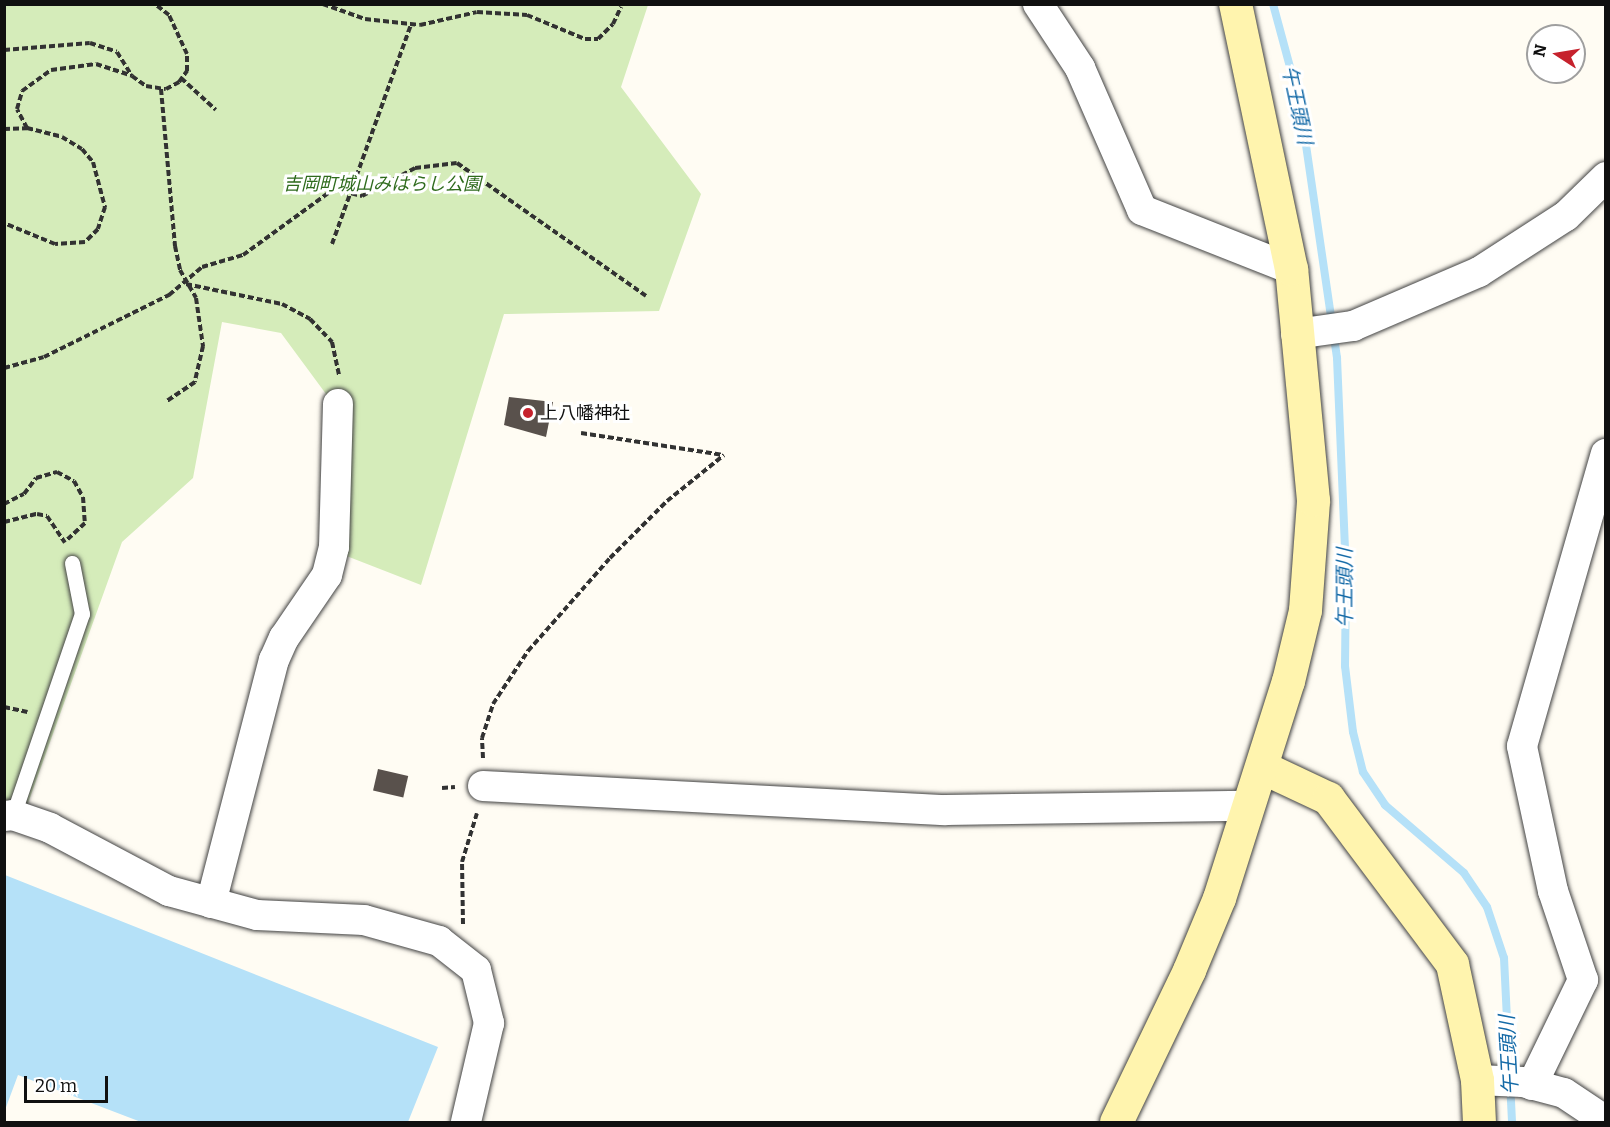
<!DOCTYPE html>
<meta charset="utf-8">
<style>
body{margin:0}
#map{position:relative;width:1610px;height:1127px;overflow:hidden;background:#fffcf3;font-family:Bitter,"Noto Sans JP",serif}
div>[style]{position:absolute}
.green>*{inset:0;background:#d5ecba}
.water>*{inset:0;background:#b5e1f8}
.stream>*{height:8px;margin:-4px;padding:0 4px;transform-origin:4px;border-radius:4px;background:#b5e1f8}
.building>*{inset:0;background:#59514c;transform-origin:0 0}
.path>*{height:4px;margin-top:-2px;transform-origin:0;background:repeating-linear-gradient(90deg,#323232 0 6px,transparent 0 9px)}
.roads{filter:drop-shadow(0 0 2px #434343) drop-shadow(0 0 2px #434343)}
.lane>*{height:15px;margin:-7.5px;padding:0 7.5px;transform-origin:7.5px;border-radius:7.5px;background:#fff}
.street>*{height:30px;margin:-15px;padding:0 15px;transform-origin:15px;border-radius:15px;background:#fff}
.secondary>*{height:33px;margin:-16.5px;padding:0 16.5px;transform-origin:16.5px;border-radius:16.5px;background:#fff4ae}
.dots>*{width:16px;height:16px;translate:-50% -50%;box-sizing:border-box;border:3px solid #fff;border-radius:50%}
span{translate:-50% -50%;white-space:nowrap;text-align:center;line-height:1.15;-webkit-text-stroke:6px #fff;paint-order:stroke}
.park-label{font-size:18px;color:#2f6b1d;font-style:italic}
.poi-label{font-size:18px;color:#101010}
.left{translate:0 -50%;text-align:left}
.water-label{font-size:20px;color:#146aa7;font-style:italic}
.frame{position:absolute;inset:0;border:6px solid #101010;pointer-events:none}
.north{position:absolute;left:1526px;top:24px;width:60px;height:60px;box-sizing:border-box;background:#fff;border:2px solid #9f9f9f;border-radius:50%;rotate:282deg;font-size:16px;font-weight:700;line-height:24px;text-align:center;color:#101010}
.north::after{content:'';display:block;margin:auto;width:21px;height:27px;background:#c6222d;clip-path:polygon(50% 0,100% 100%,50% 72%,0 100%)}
.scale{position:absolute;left:24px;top:1076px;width:84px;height:27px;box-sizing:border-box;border:3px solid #101010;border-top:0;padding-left:8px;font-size:18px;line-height:21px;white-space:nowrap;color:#101010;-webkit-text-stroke:4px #fff;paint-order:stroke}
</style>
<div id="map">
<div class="green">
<div style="clip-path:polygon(4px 5px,648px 5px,621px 87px,701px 194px,659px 311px,504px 314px,421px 585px,326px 548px,329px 484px,326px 394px,281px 333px,222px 322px,193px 478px,122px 542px,27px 806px,4px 806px)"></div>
</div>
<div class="water">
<div style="clip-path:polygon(5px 875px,438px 1047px,408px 1122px,141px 1122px,18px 1075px,5px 1110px)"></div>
</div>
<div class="stream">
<div style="left:1273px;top:4px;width:104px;rotate:74.9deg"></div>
<div style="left:1300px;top:104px;width:257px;rotate:81.7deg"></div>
<div style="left:1337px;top:358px;width:213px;rotate:87.6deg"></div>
<div style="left:1346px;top:571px;width:95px;rotate:90.6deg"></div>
<div style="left:1345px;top:666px;width:66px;rotate:83.1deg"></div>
<div style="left:1353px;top:732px;width:41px;rotate:76deg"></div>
<div style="left:1363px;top:772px;width:40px;rotate:56deg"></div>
<div style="left:1385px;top:805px;width:104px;rotate:40.7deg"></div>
<div style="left:1464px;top:873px;width:41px;rotate:55.9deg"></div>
<div style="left:1487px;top:907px;width:54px;rotate:71.6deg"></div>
<div style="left:1504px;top:958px;width:164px;rotate:87.2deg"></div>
</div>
<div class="building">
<div style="clip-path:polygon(509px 397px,553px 402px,546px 437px,504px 425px)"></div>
<div style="left:378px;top:769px;width:31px;height:22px;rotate:13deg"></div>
</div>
<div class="path">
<div style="left:323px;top:4px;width:45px;rotate:19.7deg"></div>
<div style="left:365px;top:19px;width:55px;rotate:6.2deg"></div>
<div style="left:420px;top:25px;width:58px;rotate:-12.8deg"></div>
<div style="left:477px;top:12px;width:50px;rotate:3.4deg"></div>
<div style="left:527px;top:15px;width:63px;rotate:22.5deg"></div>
<div style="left:585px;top:39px;width:13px"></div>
<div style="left:598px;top:39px;width:21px;rotate:-45deg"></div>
<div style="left:613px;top:24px;width:19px;rotate:-65deg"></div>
<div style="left:4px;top:50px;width:86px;rotate:-4.7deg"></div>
<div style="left:90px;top:43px;width:28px;rotate:18deg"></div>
<div style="left:117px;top:52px;width:28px;rotate:58deg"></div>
<div style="left:181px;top:78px;width:47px;rotate:42.4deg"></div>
<div style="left:161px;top:89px;width:158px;rotate:84.9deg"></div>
<div style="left:175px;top:246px;width:25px;rotate:78deg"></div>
<div style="left:180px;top:270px;width:32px;rotate:60deg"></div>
<div style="left:196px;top:298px;width:49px;rotate:81.7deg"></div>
<div style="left:203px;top:346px;width:37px;rotate:103deg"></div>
<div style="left:195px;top:382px;width:34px;rotate:146deg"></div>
<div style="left:27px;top:128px;width:21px;rotate:-118deg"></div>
<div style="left:17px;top:109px;width:19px;rotate:-74deg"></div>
<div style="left:22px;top:91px;width:36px;rotate:-36deg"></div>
<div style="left:51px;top:70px;width:45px;rotate:-7.6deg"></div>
<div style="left:96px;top:64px;width:38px;rotate:18deg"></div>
<div style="left:132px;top:76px;width:17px;rotate:36deg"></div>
<div style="left:146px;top:86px;width:20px;rotate:9deg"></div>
<div style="left:166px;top:89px;width:15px;rotate:-28deg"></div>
<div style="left:179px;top:82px;width:14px;rotate:-54deg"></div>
<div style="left:187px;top:71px;width:17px;rotate:-90deg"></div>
<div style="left:187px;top:54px;width:43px;rotate:-114.8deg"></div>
<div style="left:169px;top:15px;width:18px;rotate:-142deg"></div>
<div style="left:4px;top:129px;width:23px;rotate:-2deg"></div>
<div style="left:27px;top:128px;width:36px;rotate:14deg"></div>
<div style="left:62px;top:137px;width:23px;rotate:31deg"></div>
<div style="left:82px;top:149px;width:17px;rotate:50deg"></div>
<div style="left:93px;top:162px;width:47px;rotate:75.1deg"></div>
<div style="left:105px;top:207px;width:23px;rotate:108deg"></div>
<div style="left:98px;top:229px;width:18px;rotate:135deg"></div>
<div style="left:85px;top:242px;width:30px;rotate:176deg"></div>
<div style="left:55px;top:244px;width:55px;rotate:-157.6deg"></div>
<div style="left:332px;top:244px;width:233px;rotate:-70.2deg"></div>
<div style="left:186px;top:284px;width:98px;rotate:11.8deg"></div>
<div style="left:282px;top:304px;width:32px;rotate:28deg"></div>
<div style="left:310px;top:319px;width:32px;rotate:46deg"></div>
<div style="left:332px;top:342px;width:35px;rotate:78deg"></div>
<div style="left:4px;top:368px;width:41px;rotate:-15.4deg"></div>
<div style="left:44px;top:357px;width:140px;rotate:-26.4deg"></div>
<div style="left:169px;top:295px;width:43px;rotate:-40.3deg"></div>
<div style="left:202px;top:267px;width:43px;rotate:-16.3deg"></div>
<div style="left:243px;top:255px;width:112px;rotate:-36deg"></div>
<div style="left:334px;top:189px;width:29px;rotate:14deg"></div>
<div style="left:362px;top:196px;width:60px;rotate:-27.8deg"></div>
<div style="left:415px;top:168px;width:42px;rotate:-6.8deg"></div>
<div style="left:457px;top:163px;width:231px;rotate:35.1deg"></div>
<div style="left:581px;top:433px;width:144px;rotate:8.8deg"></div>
<div style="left:4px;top:504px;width:22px;rotate:-27deg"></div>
<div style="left:24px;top:494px;width:20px;rotate:-53deg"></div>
<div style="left:36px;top:478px;width:22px;rotate:-16deg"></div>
<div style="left:57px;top:472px;width:19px;rotate:28deg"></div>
<div style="left:74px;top:481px;width:18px;rotate:61deg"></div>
<div style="left:83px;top:497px;width:26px;rotate:86deg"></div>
<div style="left:85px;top:523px;width:26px;rotate:137deg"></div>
<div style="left:4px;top:522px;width:34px;rotate:-14deg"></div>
<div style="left:37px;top:514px;width:10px;rotate:11deg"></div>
<div style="left:47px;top:516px;width:32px;rotate:56deg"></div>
<div style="left:4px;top:707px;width:24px;rotate:12deg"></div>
<div style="left:483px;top:758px;width:20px;rotate:-93deg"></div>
<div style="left:482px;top:738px;width:36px;rotate:-72deg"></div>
<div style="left:493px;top:704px;width:64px;rotate:-56.6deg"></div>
<div style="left:528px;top:651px;width:124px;rotate:-48.6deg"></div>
<div style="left:610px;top:558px;width:81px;rotate:-45deg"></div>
<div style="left:667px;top:501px;width:73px;rotate:-38.9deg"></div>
<div style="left:442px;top:788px;width:13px;rotate:-4deg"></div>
<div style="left:463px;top:924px;width:62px;rotate:-90.9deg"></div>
<div style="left:462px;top:862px;width:51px;rotate:-73deg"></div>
</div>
<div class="roads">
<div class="lane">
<div style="left:13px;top:815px;width:213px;rotate:-71.1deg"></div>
<div style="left:82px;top:614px;width:52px;rotate:-101.1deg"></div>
</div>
<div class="street">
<div style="left:1038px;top:4px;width:77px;rotate:56.7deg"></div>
<div style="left:1080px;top:68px;width:155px;rotate:66.4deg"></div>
<div style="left:1142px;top:210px;width:160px;rotate:21.6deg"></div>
<div style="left:1296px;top:334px;width:58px;rotate:-8deg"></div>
<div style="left:1353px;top:326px;width:137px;rotate:-23.2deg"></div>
<div style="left:1479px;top:272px;width:103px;rotate:-32.8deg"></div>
<div style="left:1566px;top:216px;width:56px;rotate:-44.3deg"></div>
<div style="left:483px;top:786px;width:463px;rotate:3deg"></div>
<div style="left:945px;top:810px;width:303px;rotate:-0.8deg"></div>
<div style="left:4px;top:816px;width:9px;rotate:-6deg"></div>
<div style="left:13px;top:815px;width:39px;rotate:19deg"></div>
<div style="left:50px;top:828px;width:135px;rotate:27.9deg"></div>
<div style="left:169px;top:891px;width:91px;rotate:15.3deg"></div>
<div style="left:257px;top:915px;width:107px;rotate:2.7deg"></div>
<div style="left:364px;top:920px;width:78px;rotate:15.6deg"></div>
<div style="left:439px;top:941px;width:47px;rotate:38.1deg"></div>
<div style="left:476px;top:970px;width:55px;rotate:76.2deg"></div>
<div style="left:489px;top:1023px;width:102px;rotate:103.1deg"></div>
<div style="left:211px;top:903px;width:251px;rotate:-75.5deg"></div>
<div style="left:274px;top:660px;width:24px;rotate:-66deg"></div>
<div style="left:284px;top:638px;width:76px;rotate:-55.7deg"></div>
<div style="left:327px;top:575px;width:29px;rotate:-76deg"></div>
<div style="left:334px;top:547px;width:143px;rotate:-88.4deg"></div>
<div style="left:1477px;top:1080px;width:46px;rotate:2.5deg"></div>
<div style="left:1523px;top:1082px;width:42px;rotate:15deg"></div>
<div style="left:1564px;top:1093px;width:50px;rotate:33.7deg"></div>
<div style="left:1532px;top:1085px;width:117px;rotate:-64.1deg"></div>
<div style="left:1583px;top:980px;width:94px;rotate:-108.6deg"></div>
<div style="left:1553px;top:891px;width:148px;rotate:-102.1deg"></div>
<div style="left:1522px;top:746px;width:304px;rotate:-74deg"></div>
</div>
<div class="secondary">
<div style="left:1262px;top:767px;width:73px;rotate:25.2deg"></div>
<div style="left:1328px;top:798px;width:207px;rotate:53.2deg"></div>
<div style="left:1452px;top:964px;width:119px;rotate:77.8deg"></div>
<div style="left:1477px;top:1080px;width:42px;rotate:87.3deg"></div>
<div style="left:1116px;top:1122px;width:169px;rotate:-64.3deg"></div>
<div style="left:1189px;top:970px;width:78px;rotate:-67.4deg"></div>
<div style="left:1219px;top:898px;width:228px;rotate:-72.4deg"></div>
<div style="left:1288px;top:681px;width:73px;rotate:-76.5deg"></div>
<div style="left:1305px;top:610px;width:110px;rotate:-85.8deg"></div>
<div style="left:1313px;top:500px;width:232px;rotate:-95.4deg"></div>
<div style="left:1291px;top:269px;width:271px;rotate:-101.9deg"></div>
</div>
</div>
<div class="dots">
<div style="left:528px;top:413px;background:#c6222d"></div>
</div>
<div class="park-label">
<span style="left:382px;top:184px">吉岡町城山みはらし公園</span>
</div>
<div class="poi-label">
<span class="left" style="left:540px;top:413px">上八幡神社</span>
</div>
<div class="water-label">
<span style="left:1297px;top:105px;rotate:78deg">午王頭川</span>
<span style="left:1345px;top:588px;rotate:-90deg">午王頭川</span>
<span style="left:1509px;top:1055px;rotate:-93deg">午王頭川</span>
</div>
<div class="frame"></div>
<div class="north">N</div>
<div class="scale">20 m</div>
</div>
